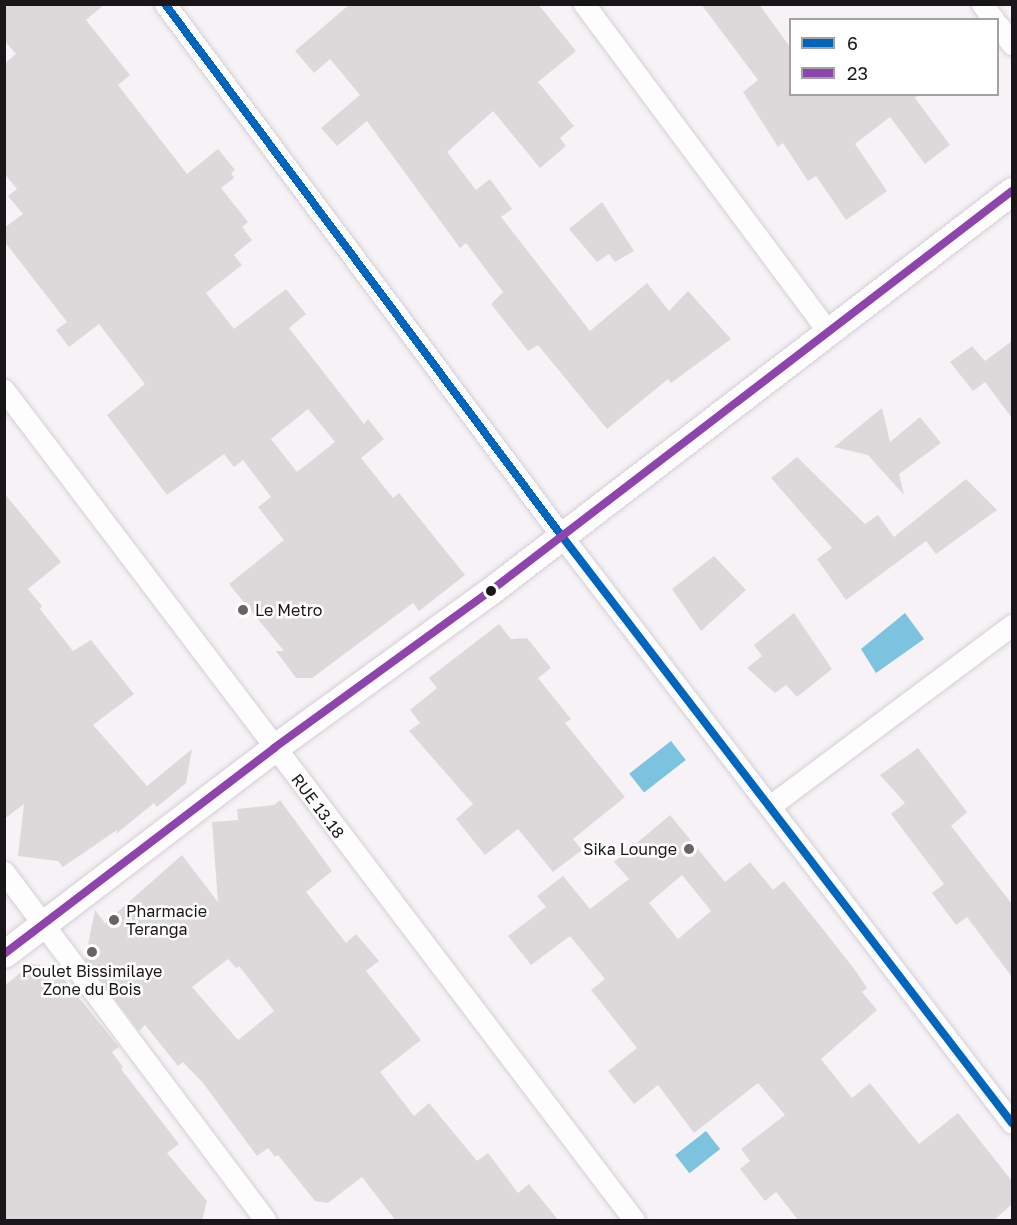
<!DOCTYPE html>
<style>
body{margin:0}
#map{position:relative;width:1017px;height:1225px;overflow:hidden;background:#f6f2f6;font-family:"Golos Text",sans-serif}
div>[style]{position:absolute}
.water>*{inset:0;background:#7cc3e0;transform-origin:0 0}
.building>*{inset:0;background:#ddd9db}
.roads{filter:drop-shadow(0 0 2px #d3d0d3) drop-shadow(0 0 2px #d3d0d3)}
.minor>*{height:21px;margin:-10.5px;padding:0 10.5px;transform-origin:10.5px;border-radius:10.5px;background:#fefdfe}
.tertiary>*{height:27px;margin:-13.5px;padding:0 13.5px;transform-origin:13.5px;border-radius:13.5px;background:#fefdfe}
.bus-1>*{height:8px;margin:-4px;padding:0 4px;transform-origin:4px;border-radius:4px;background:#0065bd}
.bus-2>*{height:8px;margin:-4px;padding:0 4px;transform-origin:4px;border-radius:4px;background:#8e44ad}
.dots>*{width:16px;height:16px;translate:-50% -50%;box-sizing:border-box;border:3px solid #fff;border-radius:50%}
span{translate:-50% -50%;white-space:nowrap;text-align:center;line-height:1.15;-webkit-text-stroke:5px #fff;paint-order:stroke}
.poi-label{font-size:16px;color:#191619}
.left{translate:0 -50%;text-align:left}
.right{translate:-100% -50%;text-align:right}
.street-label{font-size:16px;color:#191619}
.frame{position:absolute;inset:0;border:6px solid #191619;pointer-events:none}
.legend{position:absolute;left:789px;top:18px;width:210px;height:78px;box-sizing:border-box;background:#fff;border:2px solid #a3a2a3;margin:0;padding:8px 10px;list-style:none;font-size:18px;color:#191619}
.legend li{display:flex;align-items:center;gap:12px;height:30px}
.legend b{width:30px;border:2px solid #a3a2a3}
</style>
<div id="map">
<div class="water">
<div style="clip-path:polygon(905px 613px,924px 639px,876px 673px,861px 649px)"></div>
<div style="left:671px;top:741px;width:24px;height:53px;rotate:52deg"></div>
<div style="left:706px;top:1131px;width:23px;height:39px;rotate:52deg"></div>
</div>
<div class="building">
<div style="clip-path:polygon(evenodd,4px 4px,105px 4px,86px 20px,130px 75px,118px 85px,187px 174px,218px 149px,235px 170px,231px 173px,234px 178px,221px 188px,248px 222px,242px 227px,252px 240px,234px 255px,242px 265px,206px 293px,234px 329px,286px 289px,306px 314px,289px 328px,364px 424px,368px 419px,384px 439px,361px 458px,393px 498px,399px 493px,465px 575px,419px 611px,413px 603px,312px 678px,296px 678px,276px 651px,284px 651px,229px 584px,284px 540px,258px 507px,271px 497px,243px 460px,234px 467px,224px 454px,167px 495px,107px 415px,145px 384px,99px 324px,69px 347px,56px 330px,67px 322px,4px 241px,4px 228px,23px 214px,8px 196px,17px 189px,4px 173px,4px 64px,16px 54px,4px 40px,4px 4px,308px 409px,335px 442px,297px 472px,271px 439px,308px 409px)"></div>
<div style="clip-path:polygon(350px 4px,538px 4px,576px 51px,538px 82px,574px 126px,560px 138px,566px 146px,540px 168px,493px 111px,447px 152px,476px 190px,490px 179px,512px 209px,501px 217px,590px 331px,647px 283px,669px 311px,688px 291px,731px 339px,671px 383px,668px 379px,607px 429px,538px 345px,528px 351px,491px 304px,503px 292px,466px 243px,460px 248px,367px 121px,337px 146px,321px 128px,360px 95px,330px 59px,314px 73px,295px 51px)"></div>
<div style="clip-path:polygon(701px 4px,759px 4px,790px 47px,790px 94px,920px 94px,915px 98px,950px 145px,925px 164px,890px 117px,855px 144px,887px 191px,846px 220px,816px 176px,808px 181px,783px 143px,778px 147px,743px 92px,758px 80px)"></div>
<div style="clip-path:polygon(602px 202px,634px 251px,615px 262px,609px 254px,597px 262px,569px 229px)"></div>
<div style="clip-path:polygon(1012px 341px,1012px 418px,985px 382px,973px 391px,950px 362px,972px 346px,985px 361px)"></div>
<div style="clip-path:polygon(882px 408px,890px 442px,920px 417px,941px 443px,899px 474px,904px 495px,868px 455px,834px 447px)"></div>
<div style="clip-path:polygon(797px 457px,865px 524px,878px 515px,894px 537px,966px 479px,997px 510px,936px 554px,926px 541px,846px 600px,817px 559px,832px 548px,771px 478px)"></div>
<div style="clip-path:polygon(4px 493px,61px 562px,28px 589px,42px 606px,40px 609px,73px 651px,91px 640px,134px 694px,93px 725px,147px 786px,192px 749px,186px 783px,157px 807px,154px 803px,116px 834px,117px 830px,63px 867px,58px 861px,18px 856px,24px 804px,4px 819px)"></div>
<div style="clip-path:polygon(714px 556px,746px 590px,701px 631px,672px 589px)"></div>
<div style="clip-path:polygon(794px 613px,832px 669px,797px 697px,786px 685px,775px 693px,747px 668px,762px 656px,754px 645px)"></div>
<div style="clip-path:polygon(499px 624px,511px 639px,527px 638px,551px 668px,538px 678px,571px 719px,565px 723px,625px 797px,573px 839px,582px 850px,553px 872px,518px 829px,485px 855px,456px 819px,473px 804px,409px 731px,420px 723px,410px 710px,437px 688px,429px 678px)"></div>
<div style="clip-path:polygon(918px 748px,967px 812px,951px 826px,1012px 904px,1012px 977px,967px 917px,956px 925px,932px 893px,944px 884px,891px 814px,905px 803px,880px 775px)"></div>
<div style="clip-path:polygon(evenodd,280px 800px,332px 871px,306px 892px,346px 943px,356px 934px,379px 961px,366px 971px,421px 1040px,380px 1072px,414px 1116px,429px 1103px,477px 1161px,488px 1153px,518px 1193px,529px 1184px,559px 1221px,396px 1221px,362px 1177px,328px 1203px,315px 1201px,278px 1155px,275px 1157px,268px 1148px,257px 1156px,203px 1083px,183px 1062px,178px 1066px,145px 1025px,139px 1031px,85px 959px,95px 910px,105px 923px,182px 855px,218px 902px,212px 822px,238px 820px,237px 809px,274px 805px,280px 800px,228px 959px,236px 968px,239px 966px,274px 1011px,238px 1040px,192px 987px,228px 959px)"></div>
<div style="clip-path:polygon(evenodd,670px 815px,725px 882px,750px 862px,773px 890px,784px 881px,818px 923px,855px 970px,867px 988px,862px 992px,877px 1010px,821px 1059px,852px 1098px,870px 1083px,919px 1144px,958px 1113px,1012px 1181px,1012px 1204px,993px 1221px,799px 1221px,776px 1192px,765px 1201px,740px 1169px,750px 1161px,741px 1149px,785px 1115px,758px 1083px,694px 1133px,658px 1085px,634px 1104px,608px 1071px,637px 1048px,591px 990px,605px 979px,570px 936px,531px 965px,508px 936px,546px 907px,537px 896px,563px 876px,590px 909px,629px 879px,614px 862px,670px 815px,682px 875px,711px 911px,678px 939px,649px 903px,682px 875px)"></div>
<div style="clip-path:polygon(31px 964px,53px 966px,119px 1047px,112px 1052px,123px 1067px,121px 1069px,179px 1144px,167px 1153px,207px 1201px,202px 1221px,4px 1221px,4px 986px)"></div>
</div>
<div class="roads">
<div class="minor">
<div style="left:165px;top:4px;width:662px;rotate:53.29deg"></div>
<div style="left:561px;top:535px;width:741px;rotate:52.51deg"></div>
<div style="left:584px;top:4px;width:407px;rotate:53.3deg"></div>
<div style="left:982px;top:4px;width:20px;rotate:53deg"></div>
<div style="left:998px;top:25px;width:24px;rotate:54deg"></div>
<div style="left:4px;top:390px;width:1042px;rotate:52.8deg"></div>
<div style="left:770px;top:806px;width:302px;rotate:-36.8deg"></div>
<div style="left:4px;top:872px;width:435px;rotate:53.1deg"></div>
</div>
<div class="tertiary">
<div style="left:4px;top:954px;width:340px;rotate:-37.3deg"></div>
<div style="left:274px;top:748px;width:266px;rotate:-36deg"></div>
<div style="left:489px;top:592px;width:659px;rotate:-37.48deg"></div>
</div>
</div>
<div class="bus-1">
<div style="left:165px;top:4px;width:662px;rotate:53.29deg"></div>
<div style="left:561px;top:535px;width:741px;rotate:52.51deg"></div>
</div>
<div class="bus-2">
<div style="left:4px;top:954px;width:340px;rotate:-37.3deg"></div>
<div style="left:274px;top:748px;width:266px;rotate:-36deg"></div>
<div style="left:489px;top:592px;width:659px;rotate:-37.48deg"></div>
</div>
<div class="dots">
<div style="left:491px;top:591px;background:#191619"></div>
<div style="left:243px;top:610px;background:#666366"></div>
<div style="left:689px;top:849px;background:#666366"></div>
<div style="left:114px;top:920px;background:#666366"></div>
<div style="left:92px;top:952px;background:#666366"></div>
</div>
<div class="poi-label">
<span class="left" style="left:255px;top:610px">Le Metro</span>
<span class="right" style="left:677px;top:849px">Sika Lounge</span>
<span class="left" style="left:126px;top:920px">Pharmacie<br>Teranga</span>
<span style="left:92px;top:980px">Poulet Bissimilaye<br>Zone du Bois</span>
</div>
<div class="street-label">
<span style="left:318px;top:806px;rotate:53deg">RUE 13.18</span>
</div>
<div class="frame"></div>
<ul class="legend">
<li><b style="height:8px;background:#0065bd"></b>6</li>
<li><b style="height:8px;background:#8e44ad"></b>23</li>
</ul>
</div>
